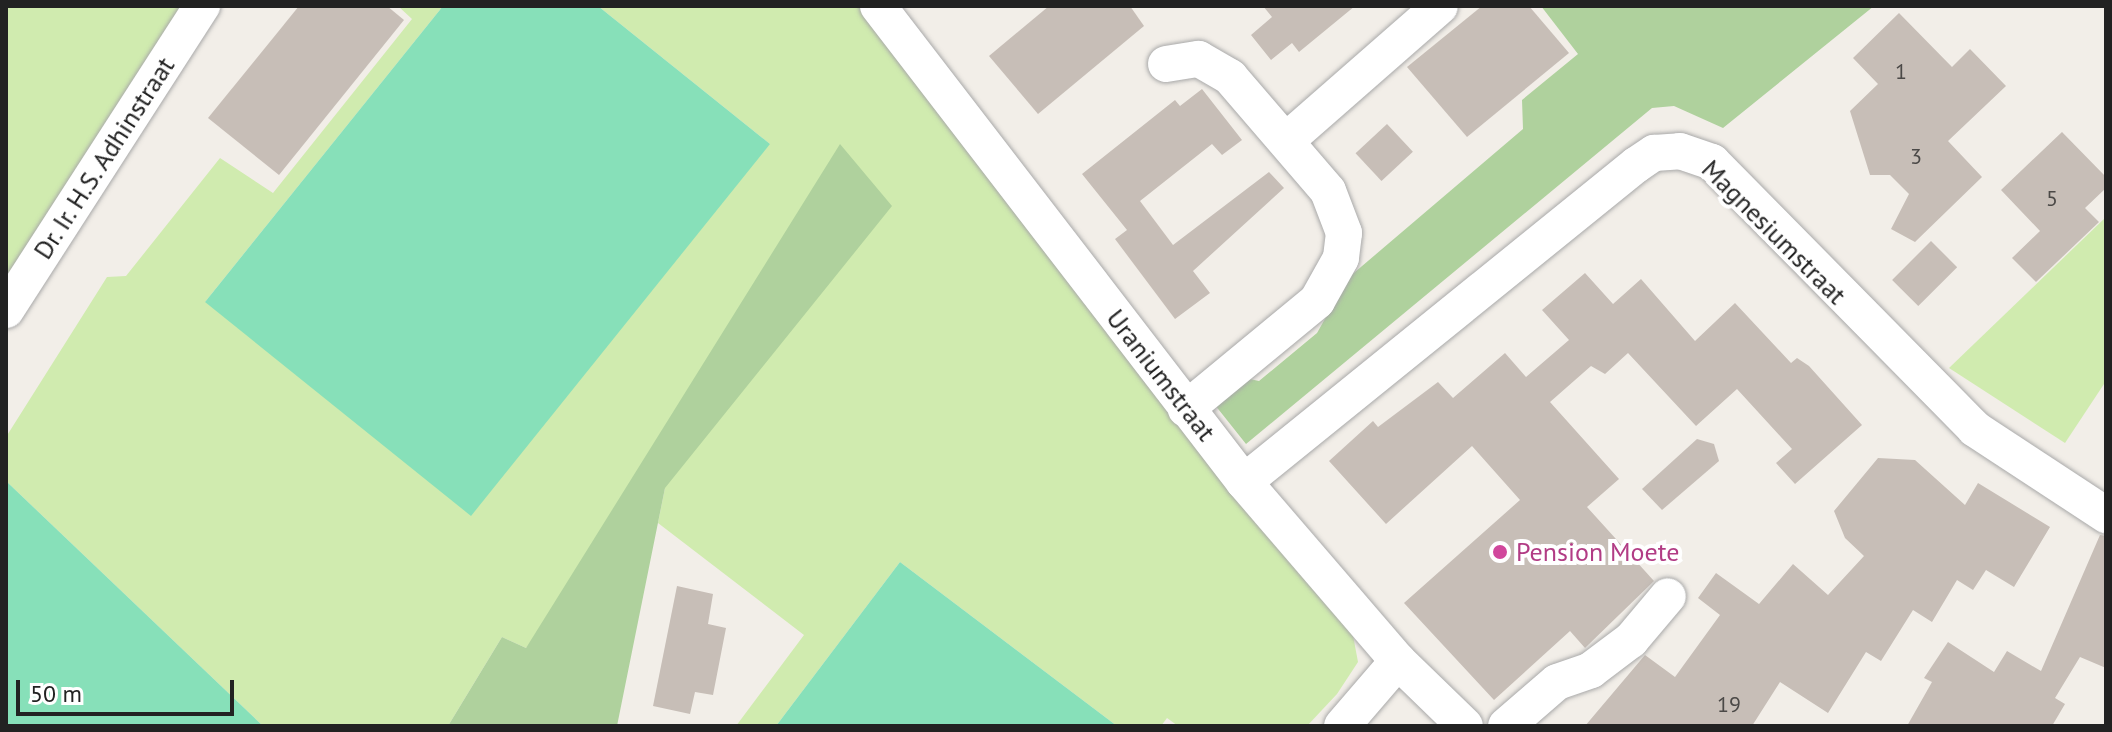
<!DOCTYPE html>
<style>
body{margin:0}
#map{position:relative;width:2112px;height:732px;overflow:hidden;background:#f2eee8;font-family:"PT Sans",sans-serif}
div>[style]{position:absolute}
.grass>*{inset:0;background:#d0ebaf}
.forest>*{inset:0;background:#afd19d}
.pitch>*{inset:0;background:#87e0b9}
.building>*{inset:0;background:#c7beb7;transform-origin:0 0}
.roads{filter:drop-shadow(0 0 2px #a9a9a9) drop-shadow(0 0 2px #a9a9a9)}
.minor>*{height:36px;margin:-18px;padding:0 18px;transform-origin:18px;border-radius:18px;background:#fff}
.dots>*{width:22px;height:22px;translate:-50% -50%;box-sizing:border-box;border:4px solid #fff;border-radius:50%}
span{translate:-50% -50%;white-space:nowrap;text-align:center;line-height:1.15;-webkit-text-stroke:8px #fff;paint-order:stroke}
.number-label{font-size:22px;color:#4b4947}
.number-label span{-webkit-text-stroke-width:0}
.street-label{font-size:26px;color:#222}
.hotel-label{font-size:26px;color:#b23c85}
.left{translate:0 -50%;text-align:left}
.frame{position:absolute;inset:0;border:8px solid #222;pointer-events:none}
.scale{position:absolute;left:16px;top:680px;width:218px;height:36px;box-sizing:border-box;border:4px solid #222;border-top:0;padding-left:10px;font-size:24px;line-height:28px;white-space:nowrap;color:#222;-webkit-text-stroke:6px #fff;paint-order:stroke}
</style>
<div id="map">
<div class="grass">
<div style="clip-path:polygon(6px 6px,190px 6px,6px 289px)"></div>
<div style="clip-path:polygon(398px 6px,443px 6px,205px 302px,770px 144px,598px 6px,865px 6px,1352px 630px,1358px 662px,1337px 694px,1307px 726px,1178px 726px,1167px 718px,1161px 726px,1117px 726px,900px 562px,776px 726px,736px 726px,804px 635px,658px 523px,665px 488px,526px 648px,502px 637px,448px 726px,263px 726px,6px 481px,6px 437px,107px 277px,126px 276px,220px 158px,273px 193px,412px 19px)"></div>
<div style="clip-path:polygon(2106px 217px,2106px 381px,2065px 443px,1949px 368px)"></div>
</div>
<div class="forest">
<div style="clip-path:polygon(1541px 6px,1874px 6px,1723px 128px,1674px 106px,1652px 108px,1246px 444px,1211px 400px,1240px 377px,1259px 381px,1317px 333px,1348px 278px,1523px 129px,1522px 100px,1578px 54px)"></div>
<div style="clip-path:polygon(840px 144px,892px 206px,665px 488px,617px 726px,448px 726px,502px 637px,526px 648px)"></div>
</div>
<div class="pitch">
<div style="clip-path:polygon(443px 6px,598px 6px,770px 144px,471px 516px,205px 302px)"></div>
<div style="clip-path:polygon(6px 481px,263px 726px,6px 726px)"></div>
<div style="clip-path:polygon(900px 562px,1117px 726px,776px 726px)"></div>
</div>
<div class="building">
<div style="clip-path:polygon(299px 6px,387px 6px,404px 20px,279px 175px,208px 118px)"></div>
<div style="clip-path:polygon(1049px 6px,1130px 6px,1144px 26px,1038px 114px,989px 56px)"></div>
<div style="clip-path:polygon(1263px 6px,1355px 6px,1299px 52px,1292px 43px,1271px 60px,1251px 35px,1272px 17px)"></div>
<div style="clip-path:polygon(1482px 6px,1529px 6px,1569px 53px,1467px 137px,1407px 67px)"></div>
<div style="clip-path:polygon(1899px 13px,1952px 67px,1970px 49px,2006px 86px,1948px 141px,1982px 177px,1915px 242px,1891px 229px,1909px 194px,1890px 175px,1870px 175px,1850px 111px,1878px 84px,1853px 58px)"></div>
<div style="clip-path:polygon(1202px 89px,1242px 140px,1222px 155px,1212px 144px,1140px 201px,1173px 245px,1269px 172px,1284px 188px,1193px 271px,1210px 293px,1175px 319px,1115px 239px,1127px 230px,1082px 174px,1175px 100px,1180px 106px)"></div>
<div style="left:1387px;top:124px;width:38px;height:43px;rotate:47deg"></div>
<div style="clip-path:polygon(2062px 132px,2106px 177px,2106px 188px,2085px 208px,2099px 222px,2036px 282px,2012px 258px,2040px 231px,2001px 190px)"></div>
<div style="left:1931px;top:241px;width:37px;height:55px;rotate:45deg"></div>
<div style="clip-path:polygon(1585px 273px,1613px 304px,1641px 279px,1695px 341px,1735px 303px,1791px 363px,1797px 358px,1809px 366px,1862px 425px,1795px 484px,1776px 463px,1792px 449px,1737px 389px,1696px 426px,1628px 353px,1605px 374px,1591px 366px,1550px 402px,1619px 479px,1587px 507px,1654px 581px,1585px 648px,1570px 631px,1494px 700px,1404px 603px,1520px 500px,1472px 446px,1386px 524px,1329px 461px,1373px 421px,1378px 427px,1438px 382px,1453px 398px,1505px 353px,1526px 377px,1569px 340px,1542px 310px)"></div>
<div style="clip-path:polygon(1697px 439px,1714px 444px,1719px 461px,1662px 510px,1642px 489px)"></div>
<div style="clip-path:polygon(1878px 458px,1915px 460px,1965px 505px,1978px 483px,2050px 527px,2014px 587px,1986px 570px,1973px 590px,1957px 580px,1932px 622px,1913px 610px,1881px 661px,1866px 652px,1828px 713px,1780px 682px,1752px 726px,1585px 726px,1645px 655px,1675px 677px,1720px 615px,1698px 598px,1716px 573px,1759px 604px,1793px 564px,1828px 595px,1864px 556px,1845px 538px,1834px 511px)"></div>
<div style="clip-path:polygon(2100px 535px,2106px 536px,2106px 668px,2080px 657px,2055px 698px,2065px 704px,2052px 726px,1907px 726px,1932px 682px,1924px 678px,1948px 642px,1994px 672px,2007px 651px,2041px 671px)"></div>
<div style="clip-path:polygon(677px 586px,713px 594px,708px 624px,726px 628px,713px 695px,695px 692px,690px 714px,653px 706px)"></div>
</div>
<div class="roads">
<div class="minor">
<div style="left:878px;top:6px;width:600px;rotate:52.44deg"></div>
<div style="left:1244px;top:482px;width:236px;rotate:49.3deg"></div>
<div style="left:1398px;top:661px;width:93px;rotate:44.1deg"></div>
<div style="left:1166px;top:64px;width:33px;rotate:-9deg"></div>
<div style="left:1199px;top:59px;width:36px;rotate:30deg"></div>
<div style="left:1230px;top:77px;width:150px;rotate:49.3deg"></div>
<div style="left:1328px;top:191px;width:45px;rotate:69.1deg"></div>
<div style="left:1344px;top:233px;width:25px;rotate:97deg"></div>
<div style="left:1341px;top:258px;width:49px;rotate:119.2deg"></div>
<div style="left:1317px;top:301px;width:170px;rotate:140.5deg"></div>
<div style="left:1287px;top:140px;width:203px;rotate:-41.2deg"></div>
<div style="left:6px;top:310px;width:362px;rotate:-57.2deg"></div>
<div style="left:1244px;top:482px;width:504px;rotate:-38.96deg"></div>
<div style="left:1636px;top:165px;width:22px;rotate:-34deg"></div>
<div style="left:1654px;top:153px;width:26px;rotate:-4deg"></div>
<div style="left:1680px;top:151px;width:34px;rotate:19deg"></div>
<div style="left:1712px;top:162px;width:375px;rotate:45.4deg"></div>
<div style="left:1975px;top:429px;width:157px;rotate:33.3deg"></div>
<div style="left:1342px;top:726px;width:86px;rotate:-49.3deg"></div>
<div style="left:1506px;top:726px;width:67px;rotate:-40.8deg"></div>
<div style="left:1557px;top:682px;width:36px;rotate:-19deg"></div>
<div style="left:1591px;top:670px;width:50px;rotate:-36.9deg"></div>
<div style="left:1631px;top:640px;width:57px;rotate:-49.9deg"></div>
</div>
</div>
<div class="dots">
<div style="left:1500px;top:552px;background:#d1479c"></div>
</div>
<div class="number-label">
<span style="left:1901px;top:72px">1</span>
<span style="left:1916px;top:157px">3</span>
<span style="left:2052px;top:199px">5</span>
<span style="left:1729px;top:705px">19</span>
</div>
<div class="street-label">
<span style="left:104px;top:158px;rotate:-57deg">Dr. Ir. H.S. Adhinstraat</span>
<span style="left:1774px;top:232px;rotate:45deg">Magnesiumstraat</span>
<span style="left:1161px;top:375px;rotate:52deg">Uraniumstraat</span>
</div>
<div class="hotel-label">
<span class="left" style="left:1516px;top:552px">Pension Moete</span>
</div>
<div class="frame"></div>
<div class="scale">50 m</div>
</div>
